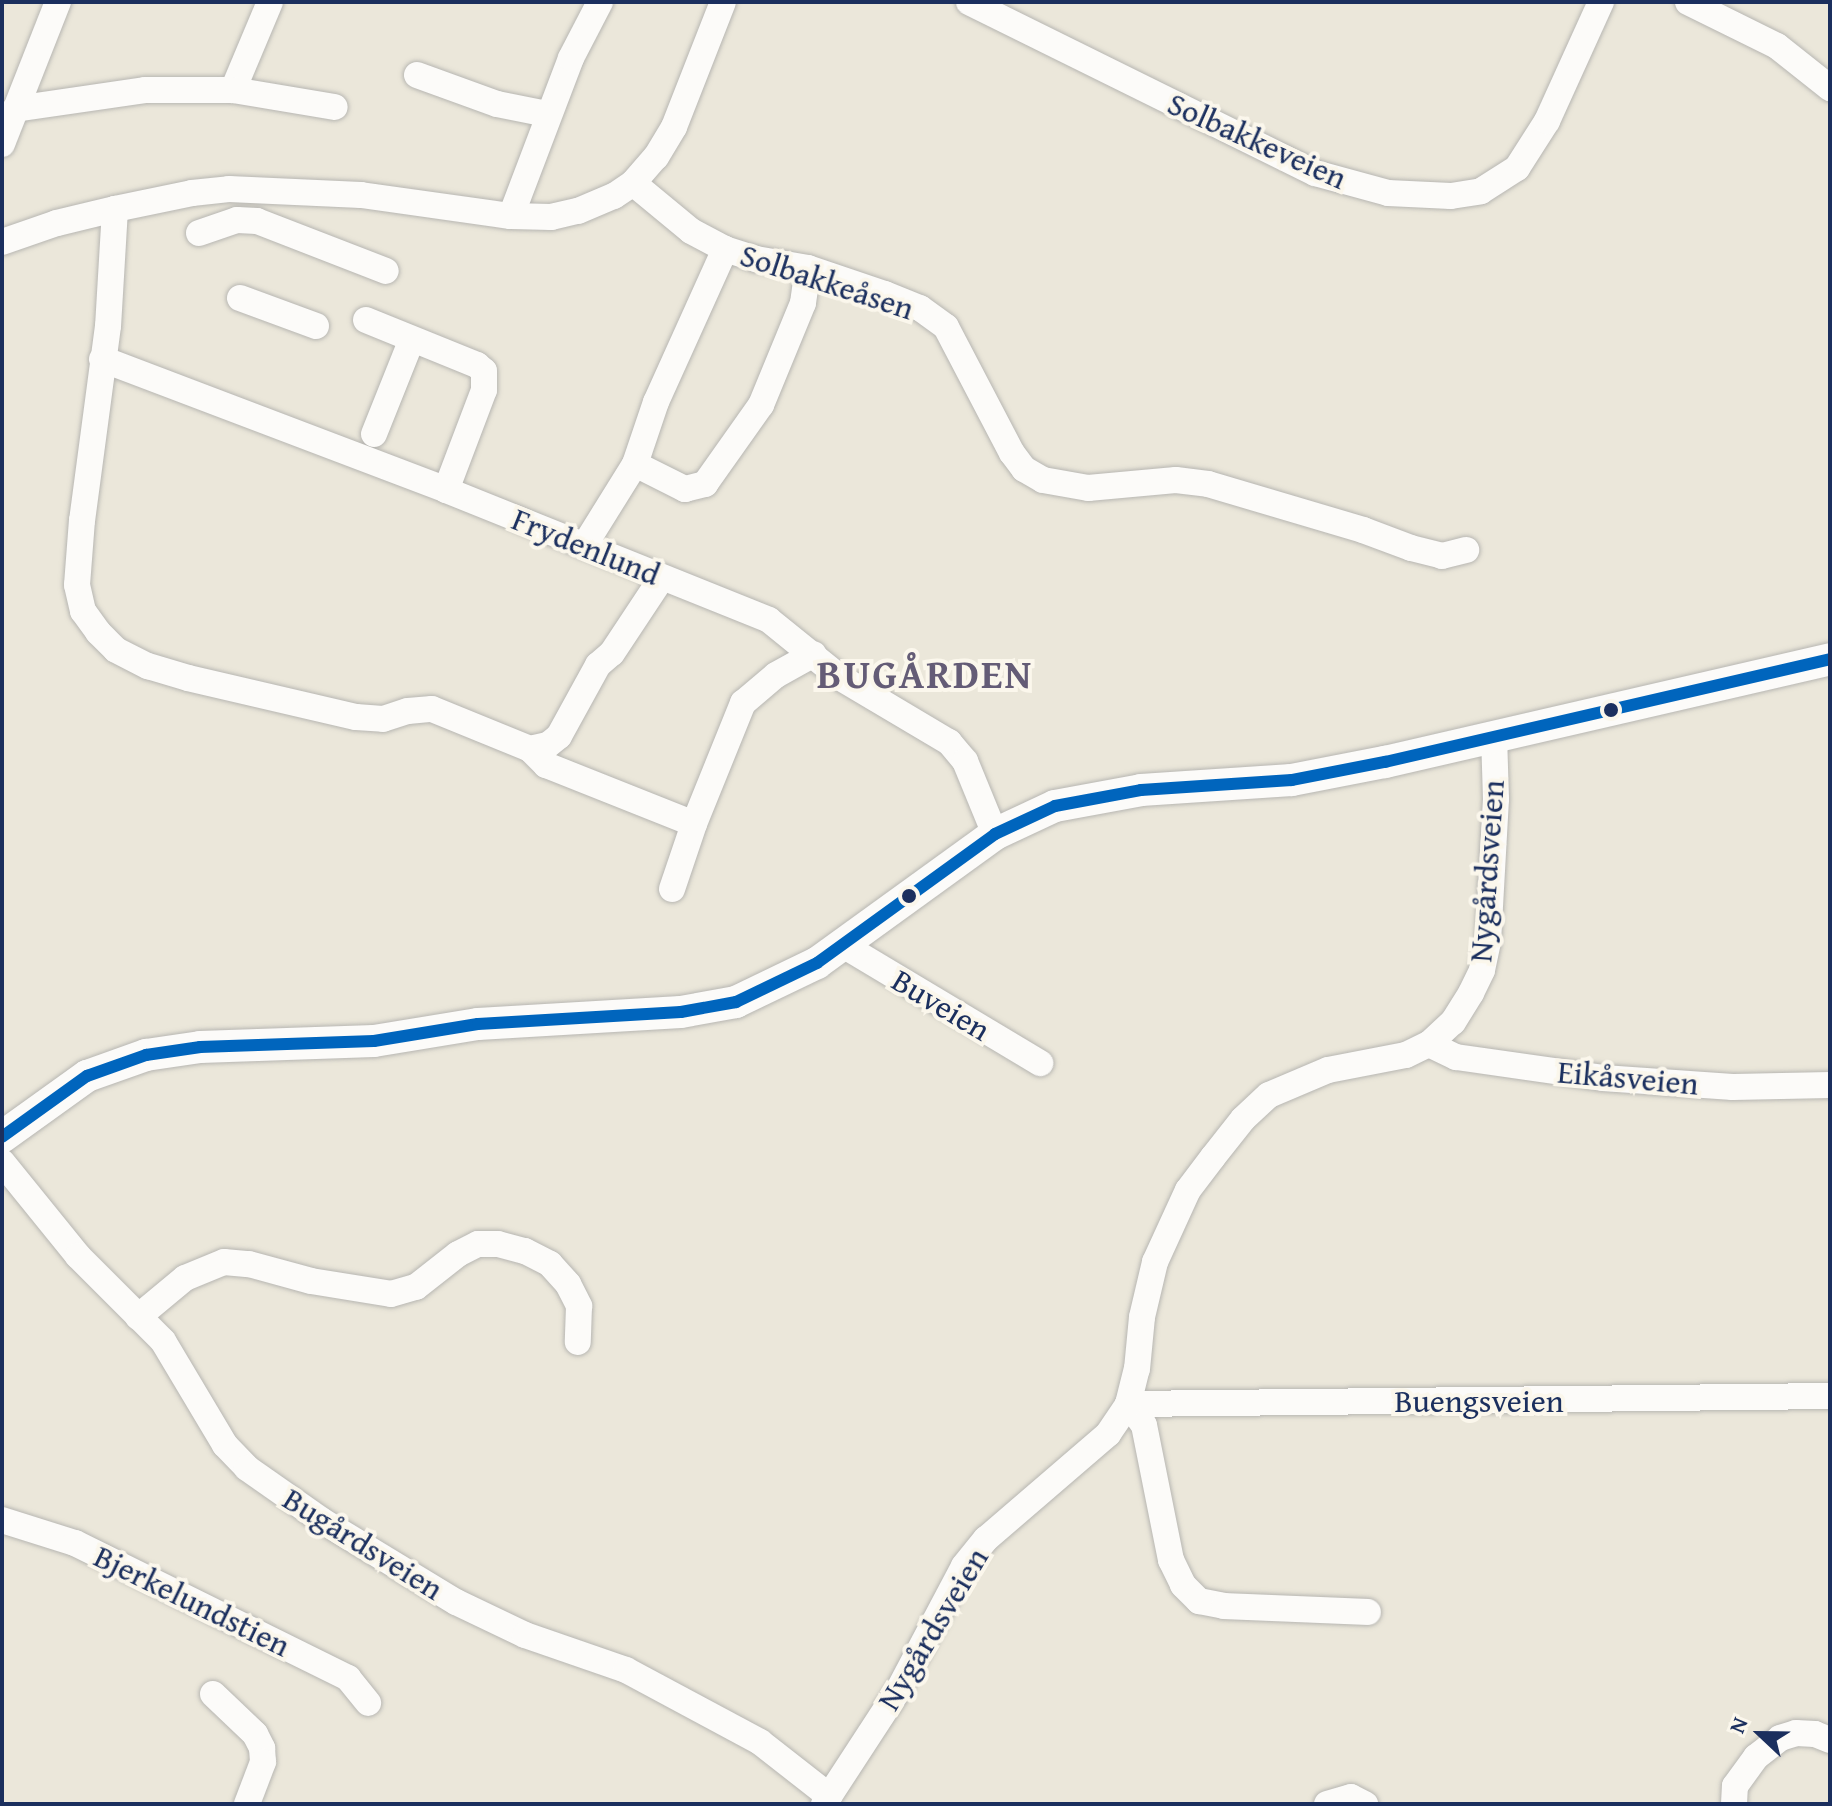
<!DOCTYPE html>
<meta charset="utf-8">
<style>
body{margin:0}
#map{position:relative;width:1832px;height:1806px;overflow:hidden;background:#ebe7da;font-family:"Gentium Book Plus",serif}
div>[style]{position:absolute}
.roads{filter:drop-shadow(0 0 2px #b7b6b2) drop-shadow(0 0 2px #b7b6b2)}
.minor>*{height:26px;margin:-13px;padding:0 13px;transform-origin:13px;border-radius:13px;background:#fcfbf9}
.tertiary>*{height:32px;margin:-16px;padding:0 16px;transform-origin:16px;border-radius:16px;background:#fcfbf9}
.bus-1>*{height:12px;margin:-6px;padding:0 6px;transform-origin:6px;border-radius:6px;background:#0065bd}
.dots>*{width:22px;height:22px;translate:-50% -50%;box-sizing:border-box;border:4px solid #fbf7ec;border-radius:50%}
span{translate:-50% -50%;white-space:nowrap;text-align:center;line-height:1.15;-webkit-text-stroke:8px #fbf7ec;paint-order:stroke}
.street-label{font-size:32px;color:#1b2f5e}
.district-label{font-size:40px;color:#645c76;font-weight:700;letter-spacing:2px}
.frame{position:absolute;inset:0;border:4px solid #1b2f5e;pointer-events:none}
.north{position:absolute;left:1720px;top:1694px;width:80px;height:80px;-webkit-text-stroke:6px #fbf7ec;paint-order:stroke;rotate:292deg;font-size:22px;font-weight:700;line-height:32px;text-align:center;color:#1b2f5e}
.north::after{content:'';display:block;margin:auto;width:28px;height:36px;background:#1b2f5e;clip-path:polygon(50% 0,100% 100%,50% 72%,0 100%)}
</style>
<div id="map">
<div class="roads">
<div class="minor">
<div style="left:969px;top:2px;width:386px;rotate:26.3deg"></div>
<div style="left:1315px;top:173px;width:76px;rotate:15.3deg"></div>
<div style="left:1388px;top:193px;width:63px;rotate:2.7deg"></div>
<div style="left:1451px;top:196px;width:30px;rotate:-9deg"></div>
<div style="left:1481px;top:191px;width:43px;rotate:-32.6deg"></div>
<div style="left:1517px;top:168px;width:56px;rotate:-57.4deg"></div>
<div style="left:1547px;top:121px;width:131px;rotate:-65.6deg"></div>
<div style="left:1688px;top:2px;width:99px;rotate:26.3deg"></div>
<div style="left:1777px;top:46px;width:68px;rotate:38.4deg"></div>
<div style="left:417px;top:75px;width:85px;rotate:19.9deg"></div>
<div style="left:497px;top:104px;width:51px;rotate:11.3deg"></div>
<div style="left:233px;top:90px;width:95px;rotate:-67.2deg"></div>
<div style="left:15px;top:109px;width:131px;rotate:-8.3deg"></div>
<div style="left:145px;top:90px;width:88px"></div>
<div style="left:233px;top:90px;width:103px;rotate:9.5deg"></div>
<div style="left:2px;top:144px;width:153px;rotate:-68.5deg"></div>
<div style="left:633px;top:183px;width:75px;rotate:39.6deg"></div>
<div style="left:691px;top:231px;width:38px;rotate:28deg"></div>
<div style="left:725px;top:249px;width:33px;rotate:18deg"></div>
<div style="left:756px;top:259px;width:53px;rotate:9.8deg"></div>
<div style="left:808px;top:268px;width:81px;rotate:18.7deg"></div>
<div style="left:885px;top:294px;width:38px;rotate:22deg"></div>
<div style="left:920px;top:308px;width:32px;rotate:36deg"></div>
<div style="left:946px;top:327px;width:142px;rotate:62.4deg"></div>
<div style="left:1012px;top:453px;width:20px;rotate:53deg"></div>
<div style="left:1024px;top:469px;width:22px;rotate:30deg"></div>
<div style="left:1043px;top:480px;width:46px;rotate:10.1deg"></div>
<div style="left:1088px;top:488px;width:88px;rotate:-5.2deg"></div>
<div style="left:1176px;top:480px;width:32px;rotate:7deg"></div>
<div style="left:1208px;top:484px;width:162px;rotate:16.5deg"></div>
<div style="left:1363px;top:530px;width:51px;rotate:20.6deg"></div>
<div style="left:1411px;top:548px;width:32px;rotate:14deg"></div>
<div style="left:1442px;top:556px;width:25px;rotate:-14deg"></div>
<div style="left:115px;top:209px;width:117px;rotate:93.4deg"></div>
<div style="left:108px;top:326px;width:196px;rotate:97.6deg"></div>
<div style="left:82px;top:520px;width:65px;rotate:94.4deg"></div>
<div style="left:77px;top:585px;width:27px;rotate:77deg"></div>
<div style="left:83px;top:611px;width:26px;rotate:54deg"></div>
<div style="left:98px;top:632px;width:25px;rotate:45deg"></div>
<div style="left:116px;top:650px;width:36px;rotate:27deg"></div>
<div style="left:148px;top:666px;width:42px;rotate:16.7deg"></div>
<div style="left:188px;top:678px;width:172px;rotate:13.1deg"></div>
<div style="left:356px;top:717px;width:27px;rotate:4deg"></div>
<div style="left:383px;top:719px;width:26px;rotate:-18deg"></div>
<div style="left:408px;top:711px;width:24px;rotate:-5deg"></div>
<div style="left:432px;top:709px;width:106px;rotate:22.2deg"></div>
<div style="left:511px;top:216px;width:169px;rotate:-69.2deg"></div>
<div style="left:571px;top:58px;width:63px;rotate:-62.6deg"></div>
<div style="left:199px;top:233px;width:40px;rotate:-18.9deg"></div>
<div style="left:237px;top:220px;width:20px;rotate:3deg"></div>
<div style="left:257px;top:221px;width:138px;rotate:21.2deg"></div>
<div style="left:2px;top:242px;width:58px;rotate:-19.1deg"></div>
<div style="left:57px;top:223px;width:60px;rotate:-13.6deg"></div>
<div style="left:115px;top:209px;width:79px;rotate:-11.7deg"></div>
<div style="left:192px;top:193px;width:37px;rotate:-6deg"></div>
<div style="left:229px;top:189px;width:132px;rotate:2.6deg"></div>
<div style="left:361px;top:195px;width:151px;rotate:8deg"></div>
<div style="left:511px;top:216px;width:40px;rotate:1.4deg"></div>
<div style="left:551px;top:217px;width:28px;rotate:-13deg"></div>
<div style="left:578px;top:211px;width:39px;rotate:-23deg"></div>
<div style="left:614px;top:196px;width:23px;rotate:-34deg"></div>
<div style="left:633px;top:183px;width:35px;rotate:-49deg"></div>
<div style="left:656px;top:157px;width:35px;rotate:-59deg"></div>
<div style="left:674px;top:127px;width:134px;rotate:-68.6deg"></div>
<div style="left:240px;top:298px;width:81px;rotate:20.2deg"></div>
<div style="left:366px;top:320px;width:120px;rotate:22.1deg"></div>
<div style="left:477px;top:365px;width:9px;rotate:41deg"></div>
<div style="left:484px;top:371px;width:19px;rotate:90deg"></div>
<div style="left:484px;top:390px;width:107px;rotate:110.8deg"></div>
<div style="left:102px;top:359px;width:368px;rotate:20.8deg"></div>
<div style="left:446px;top:490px;width:348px;rotate:21.9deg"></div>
<div style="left:769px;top:620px;width:92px;rotate:38.9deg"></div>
<div style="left:841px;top:678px;width:126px;rotate:30.7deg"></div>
<div style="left:949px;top:742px;width:25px;rotate:50deg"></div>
<div style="left:965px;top:761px;width:79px;rotate:67.7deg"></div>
<div style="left:374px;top:434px;width:102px;rotate:-68.2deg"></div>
<div style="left:635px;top:464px;width:56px;rotate:26.6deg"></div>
<div style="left:685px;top:489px;width:21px;rotate:-14deg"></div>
<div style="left:705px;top:484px;width:97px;rotate:-54.7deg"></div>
<div style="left:761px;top:405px;width:110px;rotate:-67.6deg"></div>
<div style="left:803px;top:303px;width:35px;rotate:-82deg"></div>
<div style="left:584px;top:546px;width:97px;rotate:-58.1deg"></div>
<div style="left:635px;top:464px;width:65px;rotate:-71.3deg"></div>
<div style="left:656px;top:402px;width:168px;rotate:-65.7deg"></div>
<div style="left:530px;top:749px;width:18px;rotate:-13deg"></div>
<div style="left:548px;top:745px;width:14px;rotate:-39deg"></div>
<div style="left:559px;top:736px;width:81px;rotate:-61.2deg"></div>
<div style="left:598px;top:665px;width:18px;rotate:-41deg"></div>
<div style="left:612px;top:653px;width:89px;rotate:-56.5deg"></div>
<div style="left:530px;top:749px;width:23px;rotate:45deg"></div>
<div style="left:546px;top:765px;width:159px;rotate:21.7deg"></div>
<div style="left:672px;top:889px;width:69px;rotate:-71.3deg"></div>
<div style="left:694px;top:824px;width:131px;rotate:-68deg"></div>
<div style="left:743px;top:703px;width:43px;rotate:-40.3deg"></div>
<div style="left:776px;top:675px;width:43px;rotate:-28.9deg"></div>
<div style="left:843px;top:945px;width:230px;rotate:30.9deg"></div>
<div style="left:1429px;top:1044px;width:30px;rotate:26deg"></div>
<div style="left:1456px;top:1057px;width:148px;rotate:8.1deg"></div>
<div style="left:1603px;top:1078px;width:130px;rotate:4deg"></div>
<div style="left:1733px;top:1087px;width:97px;rotate:-1.2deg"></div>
<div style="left:2px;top:1162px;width:121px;rotate:51deg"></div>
<div style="left:78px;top:1256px;width:120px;rotate:45deg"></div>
<div style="left:163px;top:1341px;width:121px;rotate:59.2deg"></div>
<div style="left:225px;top:1445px;width:32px;rotate:46deg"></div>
<div style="left:247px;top:1468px;width:90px;rotate:35.1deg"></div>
<div style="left:321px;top:1520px;width:158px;rotate:31.3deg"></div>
<div style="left:456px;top:1602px;width:76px;rotate:25.6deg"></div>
<div style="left:525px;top:1635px;width:107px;rotate:19.1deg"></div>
<div style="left:626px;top:1670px;width:152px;rotate:28.2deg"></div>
<div style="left:760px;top:1742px;width:88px;rotate:38deg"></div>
<div style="left:138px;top:1317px;width:61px;rotate:-39.7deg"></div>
<div style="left:185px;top:1278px;width:42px;rotate:-22.3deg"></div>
<div style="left:224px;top:1262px;width:25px;rotate:5deg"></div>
<div style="left:249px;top:1264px;width:64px;rotate:15.3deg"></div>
<div style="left:311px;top:1281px;width:81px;rotate:9.2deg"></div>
<div style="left:391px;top:1294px;width:26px;rotate:-16deg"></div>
<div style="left:416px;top:1287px;width:53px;rotate:-38.2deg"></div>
<div style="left:458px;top:1254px;width:22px;rotate:-27deg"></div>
<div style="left:478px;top:1244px;width:20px"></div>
<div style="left:498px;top:1244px;width:28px;rotate:15deg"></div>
<div style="left:525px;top:1251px;width:28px;rotate:27deg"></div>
<div style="left:550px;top:1264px;width:27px;rotate:48deg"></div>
<div style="left:568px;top:1284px;width:25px;rotate:63deg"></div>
<div style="left:579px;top:1306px;width:36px;rotate:92deg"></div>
<div style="left:1128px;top:1404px;width:702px;rotate:-0.65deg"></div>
<div style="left:1128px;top:1404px;width:26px;rotate:53deg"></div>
<div style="left:1144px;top:1425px;width:138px;rotate:78.7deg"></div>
<div style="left:1171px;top:1560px;width:28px;rotate:64deg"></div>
<div style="left:1183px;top:1585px;width:23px;rotate:45deg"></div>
<div style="left:1199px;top:1601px;width:25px;rotate:11deg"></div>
<div style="left:1224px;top:1606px;width:144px;rotate:2.4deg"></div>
<div style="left:2px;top:1520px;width:77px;rotate:17.5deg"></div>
<div style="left:75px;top:1543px;width:305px;rotate:26.3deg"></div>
<div style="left:348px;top:1678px;width:32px;rotate:51deg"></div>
<div style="left:213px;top:1694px;width:58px;rotate:43.6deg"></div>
<div style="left:255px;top:1734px;width:16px;rotate:63deg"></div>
<div style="left:262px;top:1748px;width:14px;rotate:86deg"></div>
<div style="left:263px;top:1762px;width:45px;rotate:110.9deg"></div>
<div style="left:824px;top:1804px;width:137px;rotate:-56.9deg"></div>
<div style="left:899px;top:1689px;width:139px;rotate:-62.1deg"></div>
<div style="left:964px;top:1566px;width:35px;rotate:-51deg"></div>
<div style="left:986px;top:1539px;width:161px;rotate:-40.7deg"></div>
<div style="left:1108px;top:1434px;width:36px;rotate:-56deg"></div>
<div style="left:1128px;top:1404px;width:36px;rotate:-76deg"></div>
<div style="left:1137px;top:1369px;width:52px;rotate:-84.5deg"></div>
<div style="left:1142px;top:1317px;width:57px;rotate:-76.7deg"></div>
<div style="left:1155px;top:1262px;width:79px;rotate:-65.4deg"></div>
<div style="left:1188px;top:1190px;width:41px;rotate:-52.9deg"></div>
<div style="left:1213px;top:1157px;width:48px;rotate:-51.7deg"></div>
<div style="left:1243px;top:1119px;width:35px;rotate:-43deg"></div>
<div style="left:1269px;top:1095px;width:64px;rotate:-23deg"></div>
<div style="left:1328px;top:1070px;width:79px;rotate:-10.9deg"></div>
<div style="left:1406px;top:1055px;width:25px;rotate:-26deg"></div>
<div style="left:1429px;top:1044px;width:33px;rotate:-43deg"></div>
<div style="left:1453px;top:1022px;width:34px;rotate:-58deg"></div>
<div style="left:1471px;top:993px;width:25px;rotate:-64deg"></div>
<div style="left:1482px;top:970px;width:29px;rotate:-78deg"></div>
<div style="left:1488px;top:942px;width:143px;rotate:-86.8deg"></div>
<div style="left:1496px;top:799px;width:62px;rotate:-91.8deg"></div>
<div style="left:1327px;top:1804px;width:25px;rotate:-16deg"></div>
<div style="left:1351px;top:1797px;width:16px;rotate:27deg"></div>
<div style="left:1734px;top:1804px;width:18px;rotate:-87deg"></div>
<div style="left:1735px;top:1786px;width:36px;rotate:-54deg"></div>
<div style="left:1756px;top:1757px;width:31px;rotate:-38deg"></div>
<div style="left:1780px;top:1738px;width:17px;rotate:-17deg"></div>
<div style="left:1796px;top:1733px;width:19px;rotate:3deg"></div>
<div style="left:1815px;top:1734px;width:16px;rotate:22deg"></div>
</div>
<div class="tertiary">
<div style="left:2px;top:1137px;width:105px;rotate:-35.7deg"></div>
<div style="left:87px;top:1076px;width:63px;rotate:-19.6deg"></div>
<div style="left:146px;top:1055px;width:55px;rotate:-8.4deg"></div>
<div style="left:200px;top:1047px;width:174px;rotate:-2deg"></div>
<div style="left:374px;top:1041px;width:105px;rotate:-9.3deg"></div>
<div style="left:478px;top:1024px;width:203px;rotate:-3.4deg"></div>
<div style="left:681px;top:1012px;width:56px;rotate:-10.3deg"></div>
<div style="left:736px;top:1002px;width:90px;rotate:-25.7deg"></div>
<div style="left:817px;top:963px;width:220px;rotate:-35.9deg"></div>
<div style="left:995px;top:834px;width:66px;rotate:-25deg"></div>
<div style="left:1055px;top:806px;width:87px;rotate:-10.5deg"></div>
<div style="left:1141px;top:790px;width:151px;rotate:-3.8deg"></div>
<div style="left:1292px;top:780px;width:95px;rotate:-11deg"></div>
<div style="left:1385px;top:762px;width:457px;rotate:-13deg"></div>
</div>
</div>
<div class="bus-1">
<div style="left:2px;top:1137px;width:105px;rotate:-35.7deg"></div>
<div style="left:87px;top:1076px;width:63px;rotate:-19.6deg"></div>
<div style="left:146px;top:1055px;width:55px;rotate:-8.4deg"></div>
<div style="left:200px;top:1047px;width:174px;rotate:-2deg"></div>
<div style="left:374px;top:1041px;width:105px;rotate:-9.3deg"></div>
<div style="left:478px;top:1024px;width:203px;rotate:-3.4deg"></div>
<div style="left:681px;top:1012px;width:56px;rotate:-10.3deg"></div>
<div style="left:736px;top:1002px;width:90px;rotate:-25.7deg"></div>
<div style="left:817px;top:963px;width:220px;rotate:-35.9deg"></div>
<div style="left:995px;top:834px;width:66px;rotate:-25deg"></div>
<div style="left:1055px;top:806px;width:87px;rotate:-10.5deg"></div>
<div style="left:1141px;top:790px;width:151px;rotate:-3.8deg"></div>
<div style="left:1292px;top:780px;width:95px;rotate:-11deg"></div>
<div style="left:1385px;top:762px;width:457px;rotate:-13deg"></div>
</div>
<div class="dots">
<div style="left:1611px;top:710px;background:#1b2f5e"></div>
<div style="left:909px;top:896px;background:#1b2f5e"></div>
</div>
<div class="street-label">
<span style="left:1257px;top:141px;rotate:24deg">Solbakkeveien</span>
<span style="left:827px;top:282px;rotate:18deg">Solbakkeåsen</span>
<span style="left:586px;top:547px;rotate:22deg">Frydenlund</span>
<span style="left:1487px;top:871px;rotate:-86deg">Nygårdsveien</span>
<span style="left:941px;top:1005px;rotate:31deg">Buveien</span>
<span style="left:1628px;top:1078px;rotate:5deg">Eikåsveien</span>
<span style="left:1479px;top:1401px">Buengsveien</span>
<span style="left:363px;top:1544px;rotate:32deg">Bugårdsveien</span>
<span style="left:192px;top:1601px;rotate:26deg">Bjerkelundstien</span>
<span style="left:933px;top:1629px;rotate:-59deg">Nygårdsveien</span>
</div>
<div class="district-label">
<span style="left:925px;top:674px">BUGÅRDEN</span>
</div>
<div class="frame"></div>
<div class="north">N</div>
</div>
